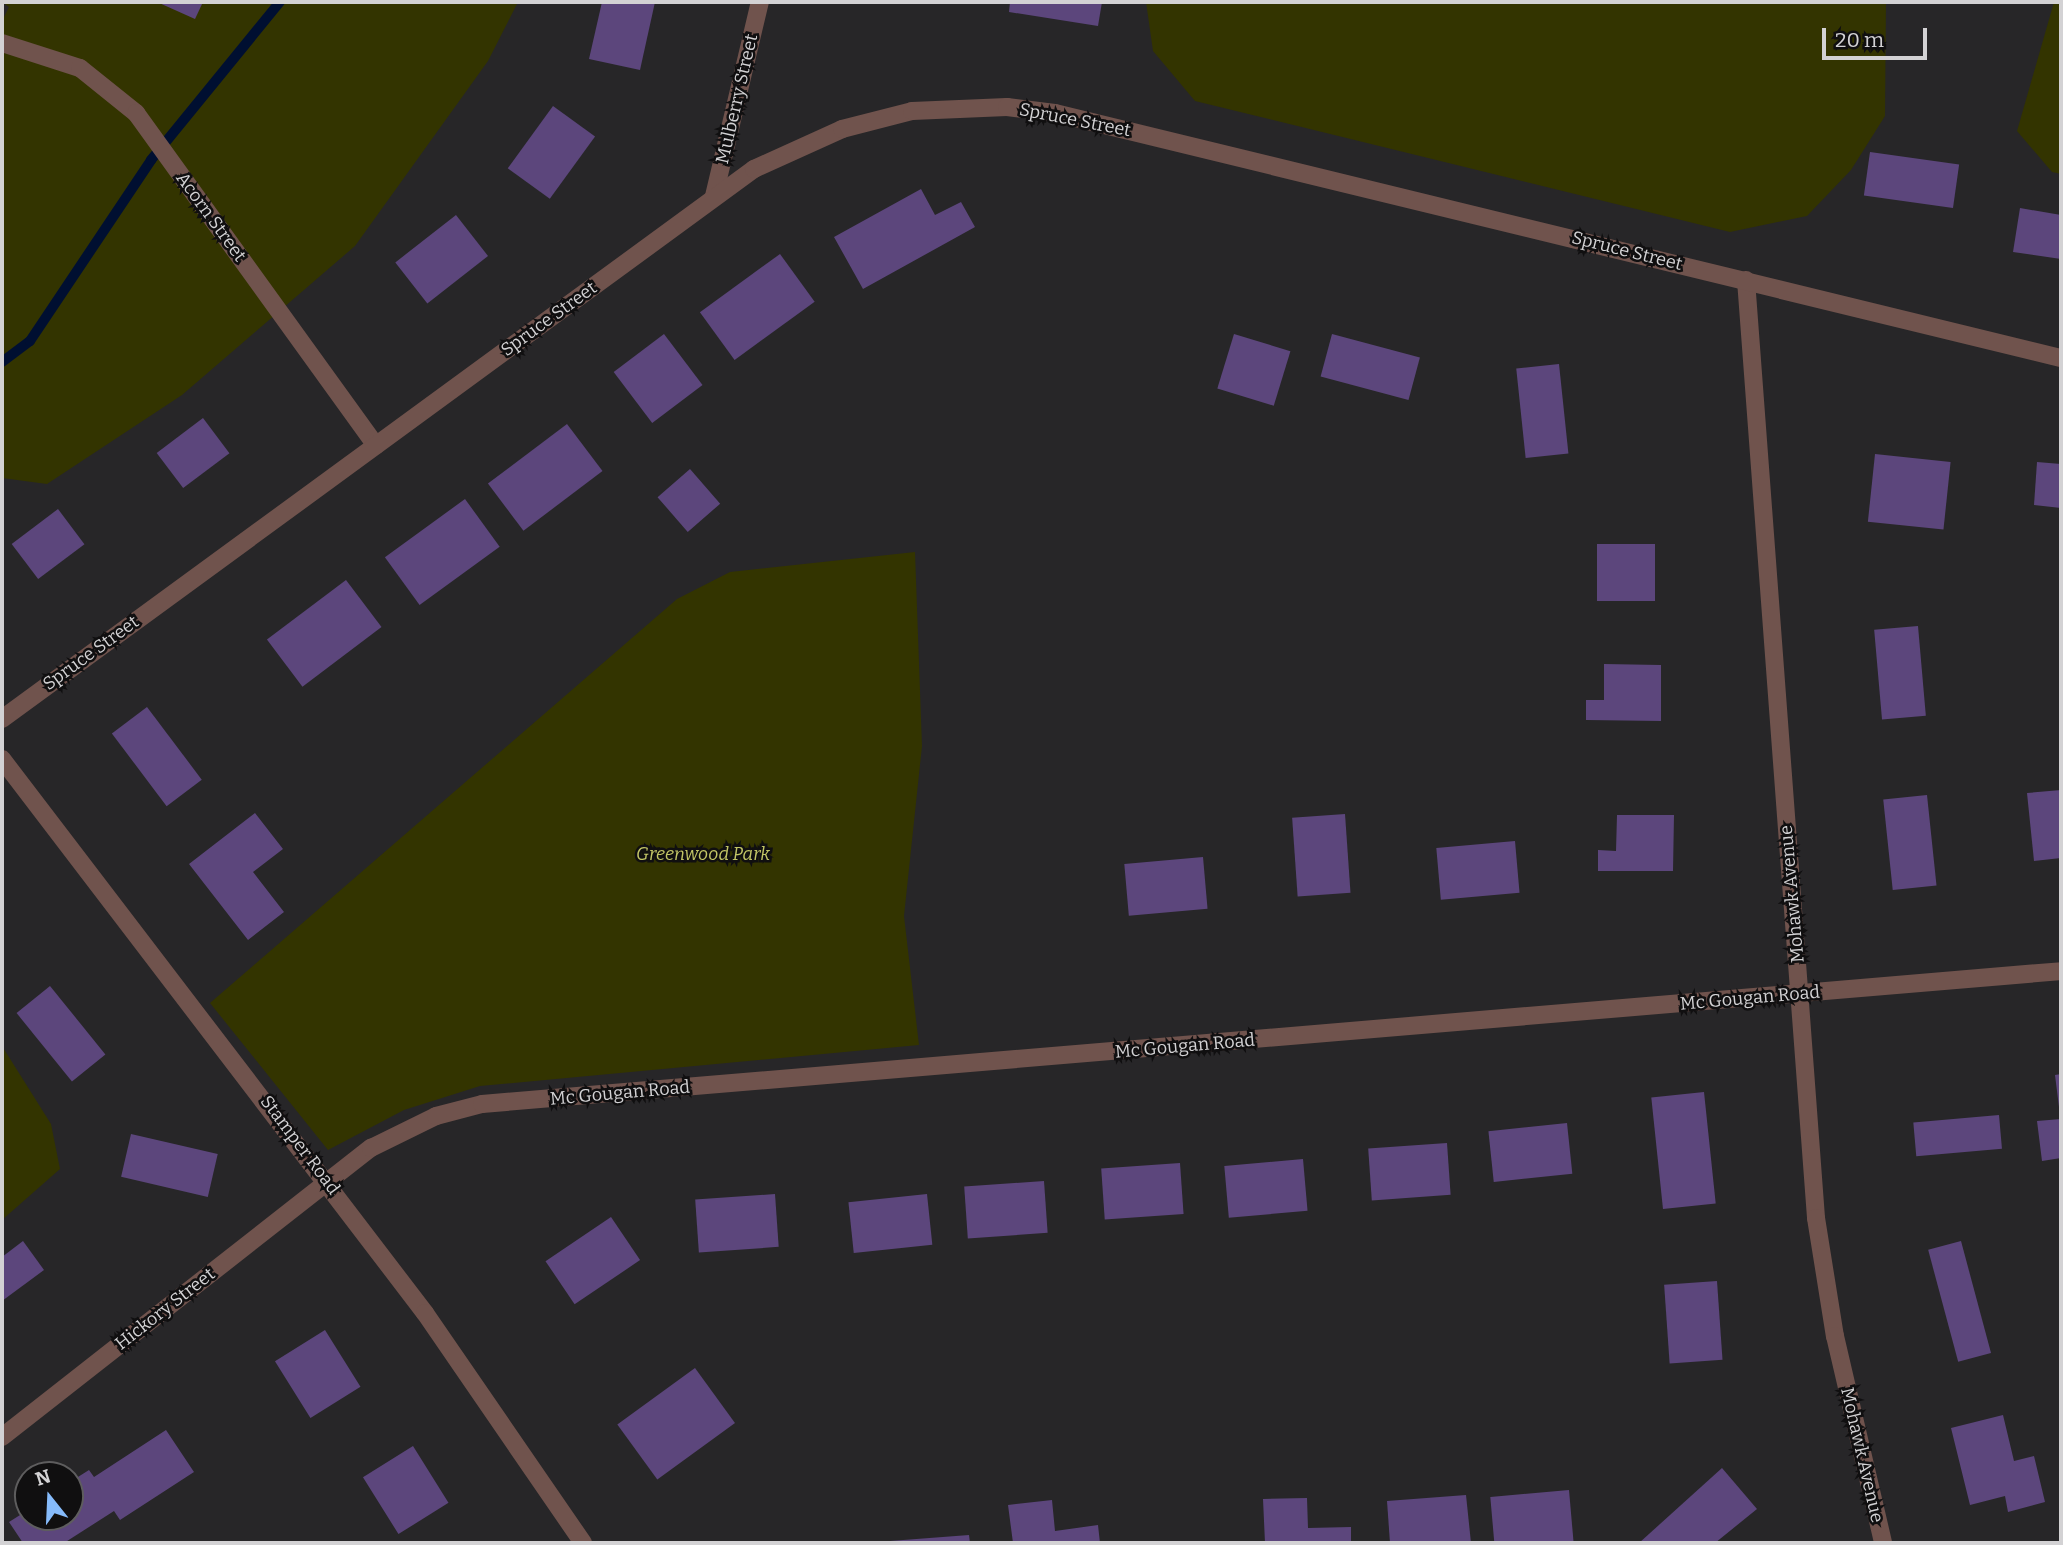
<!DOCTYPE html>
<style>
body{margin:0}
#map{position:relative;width:2063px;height:1545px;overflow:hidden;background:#272628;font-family:Bitter,serif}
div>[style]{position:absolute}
.green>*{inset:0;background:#333400}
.stream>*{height:10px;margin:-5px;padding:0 5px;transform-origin:5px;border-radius:5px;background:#000f31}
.building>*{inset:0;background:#5c467c;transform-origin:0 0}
.minor>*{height:18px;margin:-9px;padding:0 9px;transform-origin:9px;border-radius:9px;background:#70534d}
span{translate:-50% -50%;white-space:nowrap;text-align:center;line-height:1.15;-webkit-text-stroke:5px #100f10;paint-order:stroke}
.street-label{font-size:18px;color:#d3d2d4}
.park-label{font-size:18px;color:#c3c666;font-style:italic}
.frame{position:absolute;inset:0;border:4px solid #d3d2d4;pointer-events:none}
.north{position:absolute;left:14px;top:1461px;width:70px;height:70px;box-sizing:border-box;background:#100f10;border:2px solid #5e5d5e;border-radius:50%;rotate:342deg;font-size:19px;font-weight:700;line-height:28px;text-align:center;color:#d3d2d4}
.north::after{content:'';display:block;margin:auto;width:24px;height:32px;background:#86bbfb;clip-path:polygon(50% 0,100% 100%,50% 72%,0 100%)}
.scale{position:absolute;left:1822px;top:28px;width:105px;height:32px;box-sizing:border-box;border:4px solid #d3d2d4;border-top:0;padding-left:9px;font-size:21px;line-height:24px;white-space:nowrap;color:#d3d2d4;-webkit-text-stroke:5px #100f10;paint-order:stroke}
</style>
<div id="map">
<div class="green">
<div style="clip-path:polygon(2px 2px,518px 2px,488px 61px,355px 246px,182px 395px,47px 484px,2px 478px,2px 21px,9px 7px)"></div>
<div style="clip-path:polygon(1146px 2px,1886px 2px,1885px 116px,1851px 170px,1807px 216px,1730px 232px,1195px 101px,1153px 51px)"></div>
<div style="clip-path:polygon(2054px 2px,2061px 2px,2061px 174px,2052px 172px,2017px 131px)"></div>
<div style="clip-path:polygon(915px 552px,922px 746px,904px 916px,919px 1045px,480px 1086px,404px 1110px,328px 1150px,210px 1003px,677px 599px,730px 572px)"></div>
<div style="clip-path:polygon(2px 1046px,51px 1124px,60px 1169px,2px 1220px)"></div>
</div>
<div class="stream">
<div style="left:2px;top:362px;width:35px;rotate:-37deg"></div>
<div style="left:30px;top:341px;width:218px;rotate:-56.2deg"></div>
<div style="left:151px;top:160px;width:204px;rotate:-50.8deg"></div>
</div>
<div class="building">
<div style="clip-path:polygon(157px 2px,203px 2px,195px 19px)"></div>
<div style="clip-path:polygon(602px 2px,655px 2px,640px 70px,589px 59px)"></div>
<div style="clip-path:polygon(1010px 2px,1102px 2px,1098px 26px,1009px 12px)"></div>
<div style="left:553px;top:106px;width:52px;height:77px;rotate:36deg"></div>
<div style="left:1870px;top:152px;width:90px;height:44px;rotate:8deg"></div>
<div style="clip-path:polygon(921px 189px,935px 215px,961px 202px,975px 227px,863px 289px,834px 237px)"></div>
<div style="clip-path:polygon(2020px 208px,2061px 215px,2061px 259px,2013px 252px)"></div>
<div style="left:456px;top:215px;width:52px;height:77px;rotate:52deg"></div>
<div style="left:780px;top:254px;width:59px;height:99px;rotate:54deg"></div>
<div style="left:664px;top:334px;width:64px;height:63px;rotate:53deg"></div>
<div style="left:1234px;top:334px;width:59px;height:57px;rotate:17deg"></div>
<div style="left:1332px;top:334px;width:91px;height:44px;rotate:15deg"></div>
<div style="left:1559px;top:364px;width:90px;height:43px;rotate:84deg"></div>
<div style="left:203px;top:418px;width:44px;height:58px;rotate:53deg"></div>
<div style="left:567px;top:424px;width:59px;height:99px;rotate:53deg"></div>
<div style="left:1875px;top:454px;width:76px;height:68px;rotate:6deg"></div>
<div style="clip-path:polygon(2037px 462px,2061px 464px,2061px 508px,2034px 505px)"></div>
<div style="left:690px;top:469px;width:46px;height:43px;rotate:49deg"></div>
<div style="left:465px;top:499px;width:59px;height:99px;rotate:54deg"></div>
<div style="left:58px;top:509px;width:44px;height:58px;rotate:53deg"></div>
<div style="left:1597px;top:544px;width:58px;height:57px"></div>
<div style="left:346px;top:580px;width:59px;height:99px;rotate:53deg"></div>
<div style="left:1918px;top:626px;width:90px;height:44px;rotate:85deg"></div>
<div style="clip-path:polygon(1604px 664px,1661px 665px,1661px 721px,1586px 720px,1586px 700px,1604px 700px)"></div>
<div style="left:147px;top:707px;width:91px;height:44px;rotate:53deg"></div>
<div style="clip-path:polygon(2061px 790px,2061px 858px,2034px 861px,2027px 793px)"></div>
<div style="left:1927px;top:795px;width:91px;height:44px;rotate:84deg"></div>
<div style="clip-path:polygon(255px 813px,283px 849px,253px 872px,284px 912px,248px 940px,189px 864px)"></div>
<div style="left:1345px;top:814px;width:79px;height:53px;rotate:86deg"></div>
<div style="clip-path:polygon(1617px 815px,1674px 815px,1673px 871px,1598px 871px,1598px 850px,1616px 851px)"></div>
<div style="left:1515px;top:841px;width:52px;height:79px;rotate:85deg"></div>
<div style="left:1203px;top:857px;width:52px;height:79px;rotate:85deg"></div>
<div style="left:50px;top:986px;width:88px;height:43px;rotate:51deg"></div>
<div style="clip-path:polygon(2061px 1074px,2061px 1114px,2060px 1115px,2055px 1075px)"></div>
<div style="left:1704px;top:1092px;width:112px;height:53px;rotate:84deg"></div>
<div style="left:1999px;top:1115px;width:34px;height:86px;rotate:85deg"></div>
<div style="clip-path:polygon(2061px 1119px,2061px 1158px,2042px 1161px,2037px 1121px)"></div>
<div style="left:1567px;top:1123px;width:51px;height:79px;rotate:84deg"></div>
<div style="left:131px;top:1134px;width:89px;height:44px;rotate:13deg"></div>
<div style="left:1447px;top:1143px;width:52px;height:79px;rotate:86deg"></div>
<div style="left:1303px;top:1159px;width:52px;height:79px;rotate:85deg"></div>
<div style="left:1180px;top:1163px;width:51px;height:79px;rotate:86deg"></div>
<div style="left:1044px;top:1181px;width:52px;height:80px;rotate:86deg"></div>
<div style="left:775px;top:1194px;width:53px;height:80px;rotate:86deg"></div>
<div style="left:927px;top:1194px;width:51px;height:79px;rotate:84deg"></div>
<div style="left:611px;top:1217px;width:52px;height:79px;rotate:56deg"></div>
<div style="clip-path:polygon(23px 1241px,44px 1270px,2px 1301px,2px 1257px)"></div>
<div style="left:1961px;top:1241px;width:116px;height:34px;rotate:75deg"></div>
<div style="left:1717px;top:1281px;width:79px;height:53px;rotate:86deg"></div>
<div style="left:325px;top:1330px;width:67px;height:59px;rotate:58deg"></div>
<div style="left:695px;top:1368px;width:68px;height:96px;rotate:54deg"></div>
<div style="clip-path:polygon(2003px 1415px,2014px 1461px,2034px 1456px,2045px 1502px,2008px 1512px,2005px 1496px,1970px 1505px,1951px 1428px)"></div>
<div style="clip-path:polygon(166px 1430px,194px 1472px,120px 1520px,114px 1511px,64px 1543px,23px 1543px,9px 1522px,28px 1510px,28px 1517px,70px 1517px,70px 1482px,89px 1470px,94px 1477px)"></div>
<div style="left:413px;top:1446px;width:67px;height:59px;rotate:58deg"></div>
<div style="clip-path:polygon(1722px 1468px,1757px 1509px,1715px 1543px,1639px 1543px)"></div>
<div style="left:1569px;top:1490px;width:52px;height:79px;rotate:85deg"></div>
<div style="clip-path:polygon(1466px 1495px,1471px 1543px,1390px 1543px,1387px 1501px)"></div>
<div style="clip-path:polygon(1307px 1498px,1308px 1528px,1351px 1527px,1351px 1543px,1265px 1543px,1263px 1499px)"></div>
<div style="clip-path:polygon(1052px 1500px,1055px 1531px,1098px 1525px,1100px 1543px,1013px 1543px,1008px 1505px)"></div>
<div style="clip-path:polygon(969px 1535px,970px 1543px,890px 1543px,890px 1541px)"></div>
</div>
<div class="minor">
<div style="left:2px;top:43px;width:82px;rotate:17.8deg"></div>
<div style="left:80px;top:68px;width:72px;rotate:38.8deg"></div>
<div style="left:136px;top:113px;width:410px;rotate:54.2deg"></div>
<div style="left:714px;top:196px;width:199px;rotate:-76.7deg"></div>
<div style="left:1746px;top:280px;width:941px;rotate:85.73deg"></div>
<div style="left:1816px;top:1218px;width:120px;rotate:80.9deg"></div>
<div style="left:1835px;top:1336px;width:212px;rotate:76.9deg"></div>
<div style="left:2px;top:719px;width:932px;rotate:-36.18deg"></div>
<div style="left:754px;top:169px;width:97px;rotate:-24.4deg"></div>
<div style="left:842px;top:129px;width:72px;rotate:-14.4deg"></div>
<div style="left:912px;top:111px;width:95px;rotate:-2.4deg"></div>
<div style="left:1007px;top:107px;width:48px;rotate:7.1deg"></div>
<div style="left:1055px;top:113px;width:1035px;rotate:13.69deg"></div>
<div style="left:2px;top:759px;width:697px;rotate:52.64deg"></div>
<div style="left:425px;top:1313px;width:279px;rotate:55.5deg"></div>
<div style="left:2px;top:1437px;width:469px;rotate:-38.1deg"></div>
<div style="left:371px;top:1148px;width:72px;rotate:-26.2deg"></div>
<div style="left:436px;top:1116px;width:48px;rotate:-14.6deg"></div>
<div style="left:482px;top:1104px;width:1585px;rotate:-4.81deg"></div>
</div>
<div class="street-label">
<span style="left:737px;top:99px;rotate:-77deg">Mulberry Street</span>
<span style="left:1075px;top:120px;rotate:11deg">Spruce Street</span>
<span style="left:211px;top:217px;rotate:54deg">Acorn Street</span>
<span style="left:1627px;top:251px;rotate:14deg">Spruce Street</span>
<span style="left:549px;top:319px;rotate:-36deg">Spruce Street</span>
<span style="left:91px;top:653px;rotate:-36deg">Spruce Street</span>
<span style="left:1792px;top:894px;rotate:-95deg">Mohawk Avenue</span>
<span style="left:1750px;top:998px;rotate:-5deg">Mc Gougan Road</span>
<span style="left:1185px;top:1046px;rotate:-5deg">Mc Gougan Road</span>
<span style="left:620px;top:1093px;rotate:-5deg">Mc Gougan Road</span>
<span style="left:300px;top:1145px;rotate:53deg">Stamper Road</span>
<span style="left:165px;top:1309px;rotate:-38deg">Hickory Street</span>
<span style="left:1862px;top:1455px;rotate:77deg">Mohawk Avenue</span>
</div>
<div class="park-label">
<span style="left:703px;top:854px">Greenwood Park</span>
</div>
<div class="frame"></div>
<div class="north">N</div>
<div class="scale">20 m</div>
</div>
